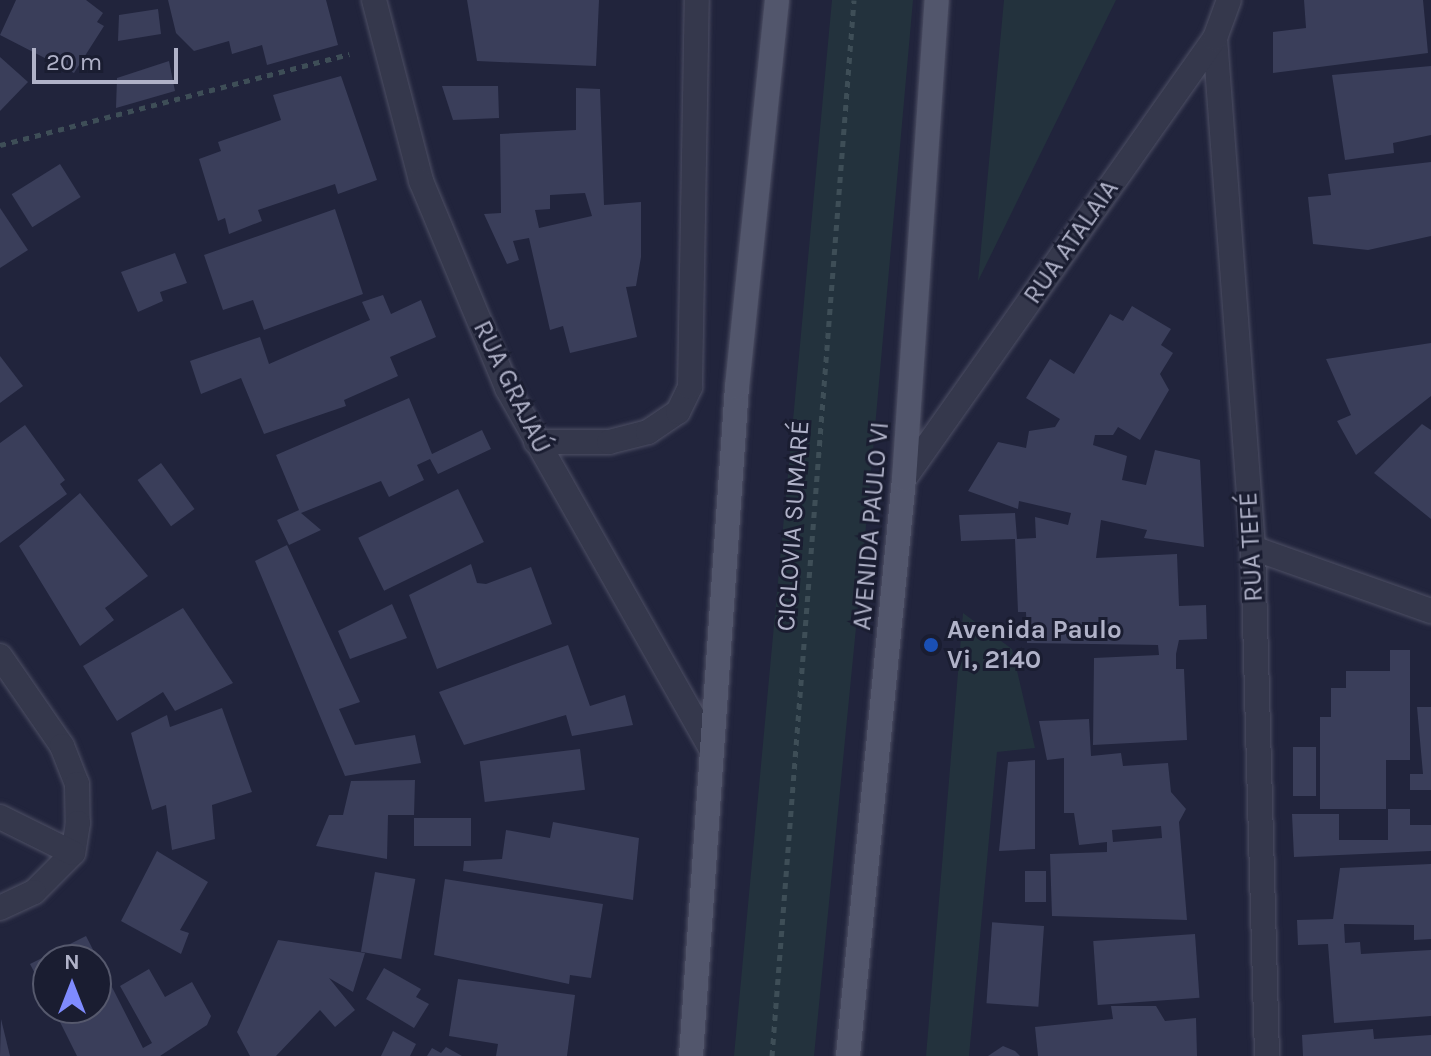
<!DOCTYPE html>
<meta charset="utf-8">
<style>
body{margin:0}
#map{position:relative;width:1431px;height:1056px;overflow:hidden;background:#21243c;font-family:Karla,sans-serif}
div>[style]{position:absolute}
.green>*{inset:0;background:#23323d}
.building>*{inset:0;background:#3a3e5a;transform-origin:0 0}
.path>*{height:5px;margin-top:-2.5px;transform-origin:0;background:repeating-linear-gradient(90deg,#3e4e57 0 6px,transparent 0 12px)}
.roads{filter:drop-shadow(0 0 2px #4d4f64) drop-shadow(0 0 2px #4d4f64)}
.minor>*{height:24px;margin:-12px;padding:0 12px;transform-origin:12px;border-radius:12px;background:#35384c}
.primary>*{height:24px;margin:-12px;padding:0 12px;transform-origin:12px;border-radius:12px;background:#52566c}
.dots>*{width:22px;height:22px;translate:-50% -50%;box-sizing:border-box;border:4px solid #1a1d31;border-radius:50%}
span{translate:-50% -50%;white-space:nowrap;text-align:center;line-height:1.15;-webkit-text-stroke:6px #1a1d31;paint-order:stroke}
.street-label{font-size:26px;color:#b0b2c8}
.poi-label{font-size:26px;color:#b0b2c8;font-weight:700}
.left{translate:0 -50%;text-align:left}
.north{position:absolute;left:32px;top:944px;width:80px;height:80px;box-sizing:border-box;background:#1a1d31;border:2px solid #56596d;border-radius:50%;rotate:0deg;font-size:22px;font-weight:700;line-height:32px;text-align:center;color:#b0b2c8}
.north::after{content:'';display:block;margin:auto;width:28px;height:36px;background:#7f8bfe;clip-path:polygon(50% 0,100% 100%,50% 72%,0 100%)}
.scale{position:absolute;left:32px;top:48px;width:146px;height:36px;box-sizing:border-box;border:4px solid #b0b2c8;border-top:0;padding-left:10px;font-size:24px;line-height:28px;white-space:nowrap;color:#b0b2c8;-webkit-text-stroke:6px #1a1d31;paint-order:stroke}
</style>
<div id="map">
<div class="green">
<div style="clip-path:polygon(832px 0,913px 0,869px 495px,814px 1056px,734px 1056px)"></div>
<div style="clip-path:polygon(1004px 0,1116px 0,978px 281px)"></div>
<div style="clip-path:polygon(963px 613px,1012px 649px,1035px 748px,997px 752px,969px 1056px,926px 1056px)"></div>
</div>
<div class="building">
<div style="clip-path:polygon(16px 0,86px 0,103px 13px,97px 22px,104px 26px,74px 73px,0 35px)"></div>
<div style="clip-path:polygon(168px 0,326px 0,338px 45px,267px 65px,262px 45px,232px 54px,229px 41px,194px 51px,176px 33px)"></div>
<div style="clip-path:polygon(467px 0,599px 0,596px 66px,477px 61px)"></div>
<div style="clip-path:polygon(1304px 0,1423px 0,1428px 53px,1273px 73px,1273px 32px,1306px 28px)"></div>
<div style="clip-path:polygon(158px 9px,161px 34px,118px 41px,119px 15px)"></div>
<div style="clip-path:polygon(0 57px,28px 82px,0 111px)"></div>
<div style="clip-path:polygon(169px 61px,175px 91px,116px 108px,117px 78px)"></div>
<div style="clip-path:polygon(1431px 66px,1431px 135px,1393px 143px,1394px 153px,1345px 160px,1332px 75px)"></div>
<div style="clip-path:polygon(341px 76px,377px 180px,338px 194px,335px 184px,258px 210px,262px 221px,229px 234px,225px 218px,218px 221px,199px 159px,221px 151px,218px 142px,281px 120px,273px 95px)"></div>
<div style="clip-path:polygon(442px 86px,498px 86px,499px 118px,453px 120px)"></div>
<div style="clip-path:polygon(evenodd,576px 88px,600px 89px,604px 205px,641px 202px,641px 257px,636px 286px,626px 287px,637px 337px,570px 353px,563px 326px,550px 330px,529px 238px,513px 241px,519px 260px,507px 264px,484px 214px,501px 213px,500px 134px,576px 130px,576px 88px,585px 193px,592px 216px,539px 228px,535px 210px,550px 209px,550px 195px,585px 193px)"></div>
<div style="clip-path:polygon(1431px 162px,1431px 236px,1368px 250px,1313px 244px,1308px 197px,1331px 195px,1328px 174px)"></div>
<div style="left:60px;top:164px;width:39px;height:57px;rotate:58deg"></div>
<div style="clip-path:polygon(0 208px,28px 250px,0 268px)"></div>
<div style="clip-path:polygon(335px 209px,363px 294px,264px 330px,253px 300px,223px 310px,204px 255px)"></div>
<div style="clip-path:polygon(175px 253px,187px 283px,160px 292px,163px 301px,138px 312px,121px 272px)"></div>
<div style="clip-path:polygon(383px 295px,391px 314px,421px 300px,436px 337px,390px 357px,398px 376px,344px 400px,346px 406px,264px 434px,241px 378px,201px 394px,190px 361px,260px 337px,269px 364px,370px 320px,362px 302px)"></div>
<div style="clip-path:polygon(1132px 306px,1171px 329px,1161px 345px,1173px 353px,1160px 374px,1169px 390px,1140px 440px,1118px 427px,1113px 435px,1095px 435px,1093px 445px,1127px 456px,1122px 480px,1146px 485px,1155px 450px,1200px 460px,1204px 547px,1144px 538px,1147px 530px,1101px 520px,1096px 558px,1177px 554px,1179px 606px,1206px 605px,1207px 639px,1179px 640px,1176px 654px,1176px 669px,1184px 669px,1187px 740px,1093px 745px,1094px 658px,1159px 655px,1158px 645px,1027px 643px,1026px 612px,1018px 612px,1015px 539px,961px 541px,959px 515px,1015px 513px,1017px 539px,1036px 538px,1035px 517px,1068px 525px,1071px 513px,1019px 501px,1018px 509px,968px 491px,998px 442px,1026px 448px,1029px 431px,1055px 427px,1060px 419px,1026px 398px,1050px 359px,1074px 374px,1110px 314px,1123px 321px)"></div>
<div style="clip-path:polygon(1431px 343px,1431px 396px,1356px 455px,1337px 421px,1351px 415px,1326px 359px)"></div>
<div style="clip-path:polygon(0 356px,23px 386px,0 403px)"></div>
<div style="clip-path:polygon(409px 398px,432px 454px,482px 430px,491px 449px,438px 474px,430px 459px,417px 465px,424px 480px,389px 497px,381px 481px,301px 513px,321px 530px,289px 545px,277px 520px,299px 510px,276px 455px)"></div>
<div style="clip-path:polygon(1422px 424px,1431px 430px,1431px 519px,1374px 473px)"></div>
<div style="clip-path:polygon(25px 425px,65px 480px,60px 484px,67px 494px,0 543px,0 443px)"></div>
<div style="left:161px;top:463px;width:57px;height:29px;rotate:54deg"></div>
<div style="left:458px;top:489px;width:59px;height:111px;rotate:64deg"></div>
<div style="clip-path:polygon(80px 493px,148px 576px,105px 608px,114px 620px,80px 646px,19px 546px)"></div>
<div style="clip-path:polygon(287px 545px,360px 702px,339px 709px,355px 745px,415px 735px,421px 763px,345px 776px,255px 561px)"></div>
<div style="clip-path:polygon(471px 564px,477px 583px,486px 584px,531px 567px,552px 624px,437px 669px,409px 595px)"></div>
<div style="clip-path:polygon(392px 604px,407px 638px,350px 659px,338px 631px)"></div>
<div style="clip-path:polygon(183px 608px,233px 683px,175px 711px,163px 692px,117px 721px,83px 666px)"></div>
<div style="clip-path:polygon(568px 645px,590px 706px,625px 695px,633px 725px,572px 736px,566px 715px,464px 745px,439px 692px)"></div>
<div style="clip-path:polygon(1390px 650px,1410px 650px,1410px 760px,1386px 760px,1386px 809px,1320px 809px,1320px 717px,1331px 717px,1331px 688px,1346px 688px,1346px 671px,1390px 671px)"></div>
<div style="clip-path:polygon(1417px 707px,1431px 707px,1431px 790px,1410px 790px,1410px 774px,1423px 774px)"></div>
<div style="clip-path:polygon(222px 708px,252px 792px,212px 805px,215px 839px,172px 850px,166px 805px,152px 810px,131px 733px,167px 715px,170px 727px)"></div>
<div style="clip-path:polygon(evenodd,1089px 719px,1091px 756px,1121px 753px,1123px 766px,1168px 763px,1171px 792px,1186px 809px,1179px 822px,1187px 920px,1052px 916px,1050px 854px,1107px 852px,1107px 842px,1079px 845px,1074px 813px,1064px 813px,1064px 758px,1047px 760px,1039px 721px,1089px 719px,1161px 826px,1162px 838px,1113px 842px,1112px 830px,1161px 826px)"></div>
<div style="left:1293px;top:747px;width:23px;height:49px"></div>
<div style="left:580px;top:749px;width:41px;height:101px;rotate:83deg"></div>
<div style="clip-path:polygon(1035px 760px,1035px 849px,999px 851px,1008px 762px)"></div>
<div style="clip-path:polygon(415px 780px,414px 815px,388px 815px,387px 859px,316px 846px,329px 815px,343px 815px,351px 781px)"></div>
<div style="clip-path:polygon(1388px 809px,1410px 809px,1410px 825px,1431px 825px,1431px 851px,1294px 857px,1292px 814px,1339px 814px,1339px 840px,1388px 840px)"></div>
<div style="left:414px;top:818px;width:57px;height:28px"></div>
<div style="clip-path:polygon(553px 822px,639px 838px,633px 900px,463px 871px,464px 861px,502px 859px,506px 830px,550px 838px)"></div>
<div style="clip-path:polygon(157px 851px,208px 882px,180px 930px,189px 933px,181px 954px,121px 921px)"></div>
<div style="clip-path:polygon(1431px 864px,1431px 939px,1414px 940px,1414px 925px,1344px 924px,1345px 943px,1360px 942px,1361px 954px,1431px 950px,1431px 1016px,1334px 1023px,1328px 944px,1298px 945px,1297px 920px,1333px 919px,1340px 868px)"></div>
<div style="left:1025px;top:871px;width:21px;height:31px"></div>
<div style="left:375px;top:872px;width:41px;height:81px;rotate:10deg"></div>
<div style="clip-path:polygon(445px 879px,603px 904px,591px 978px,570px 975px,569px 984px,434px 955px)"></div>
<div style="left:1044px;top:926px;width:81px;height:52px;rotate:94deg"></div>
<div style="left:1195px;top:934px;width:64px;height:102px;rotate:86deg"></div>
<div style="clip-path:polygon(86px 936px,143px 1048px,152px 1043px,120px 986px,149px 969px,165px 997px,192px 982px,211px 1016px,207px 1025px,160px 1056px,77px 1056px,53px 1008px,96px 1008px,96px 960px,48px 960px,48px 999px,30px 964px)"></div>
<div style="clip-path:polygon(278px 940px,365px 953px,353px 992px,329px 978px,355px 1010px,335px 1027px,320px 1010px,276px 1056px,250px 1056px,237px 1032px)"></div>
<div style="clip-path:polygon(384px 968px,421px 989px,416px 997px,429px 1004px,414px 1028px,366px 999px)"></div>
<div style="clip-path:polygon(458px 979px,575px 995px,567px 1056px,496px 1056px,498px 1044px,449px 1036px)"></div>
<div style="clip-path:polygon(1111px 1006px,1156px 1006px,1165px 1021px,1196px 1018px,1197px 1056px,1038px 1056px,1035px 1027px,1113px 1019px)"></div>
<div style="clip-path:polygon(1px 1019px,10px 1056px,0 1056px)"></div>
<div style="clip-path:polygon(1373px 1029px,1374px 1039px,1431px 1035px,1431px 1056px,1303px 1056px,1302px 1035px)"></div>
<div style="clip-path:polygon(393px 1031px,416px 1044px,410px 1056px,381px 1056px)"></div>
<div style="clip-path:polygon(1003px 1046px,1015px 1051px,1020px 1056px,988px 1056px)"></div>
<div style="clip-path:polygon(446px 1047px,462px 1056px,427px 1056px,432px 1048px,441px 1053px)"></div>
</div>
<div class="path">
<div style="left:0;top:145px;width:361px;rotate:-14.6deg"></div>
<div style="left:772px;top:1056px;width:1059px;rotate:-85.56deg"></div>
</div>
<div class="roads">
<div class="minor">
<div style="left:374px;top:0;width:187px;rotate:75.4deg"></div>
<div style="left:421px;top:181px;width:224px;rotate:67.4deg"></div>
<div style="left:507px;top:388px;width:414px;rotate:60.5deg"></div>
<div style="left:1215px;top:38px;width:511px;rotate:85.74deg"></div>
<div style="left:1253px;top:548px;width:508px;rotate:88.42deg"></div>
<div style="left:536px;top:442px;width:73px"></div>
<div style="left:609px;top:442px;width:40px;rotate:-14.4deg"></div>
<div style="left:648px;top:432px;width:36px;rotate:-34deg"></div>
<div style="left:678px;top:412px;width:28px;rotate:-64deg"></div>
<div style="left:690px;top:387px;width:387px;rotate:-89deg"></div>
<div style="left:904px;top:479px;width:540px;rotate:-54.81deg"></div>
<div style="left:1215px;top:38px;width:40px;rotate:-69.8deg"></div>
<div style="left:1253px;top:548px;width:189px;rotate:19.5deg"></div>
<div style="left:0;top:656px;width:109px;rotate:55.4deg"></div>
<div style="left:62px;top:746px;width:41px;rotate:68.5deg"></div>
<div style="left:77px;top:784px;width:39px;rotate:89deg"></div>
<div style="left:78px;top:823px;width:30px;rotate:99deg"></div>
<div style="left:73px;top:853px;width:55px;rotate:135deg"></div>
<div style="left:34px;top:892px;width:38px;rotate:155deg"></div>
<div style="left:0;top:817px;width:81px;rotate:26.3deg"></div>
</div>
<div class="primary">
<div style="left:691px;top:1056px;width:671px;rotate:-86.07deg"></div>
<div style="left:737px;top:387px;width:389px;rotate:-84.1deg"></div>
<div style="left:848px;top:1056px;width:580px;rotate:-84.46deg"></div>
<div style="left:904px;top:479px;width:480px;rotate:-86.1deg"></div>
</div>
</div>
<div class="dots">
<div style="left:931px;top:645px;background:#1a4fb4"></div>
</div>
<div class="street-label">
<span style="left:1071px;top:242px;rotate:-55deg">RUA ATALAIA</span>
<span style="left:512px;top:387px;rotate:64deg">RUA GRAJAÚ</span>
<span style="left:793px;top:526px;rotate:-86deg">CICLOVIA SUMARÉ</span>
<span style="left:871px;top:526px;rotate:-85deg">AVENIDA PAULO VI</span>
<span style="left:1251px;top:547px;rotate:-93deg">RUA TEFÉ</span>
</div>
<div class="poi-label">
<span class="left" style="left:947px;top:645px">Avenida Paulo<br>Vi, 2140</span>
</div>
<div class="north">N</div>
<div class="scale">20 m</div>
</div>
